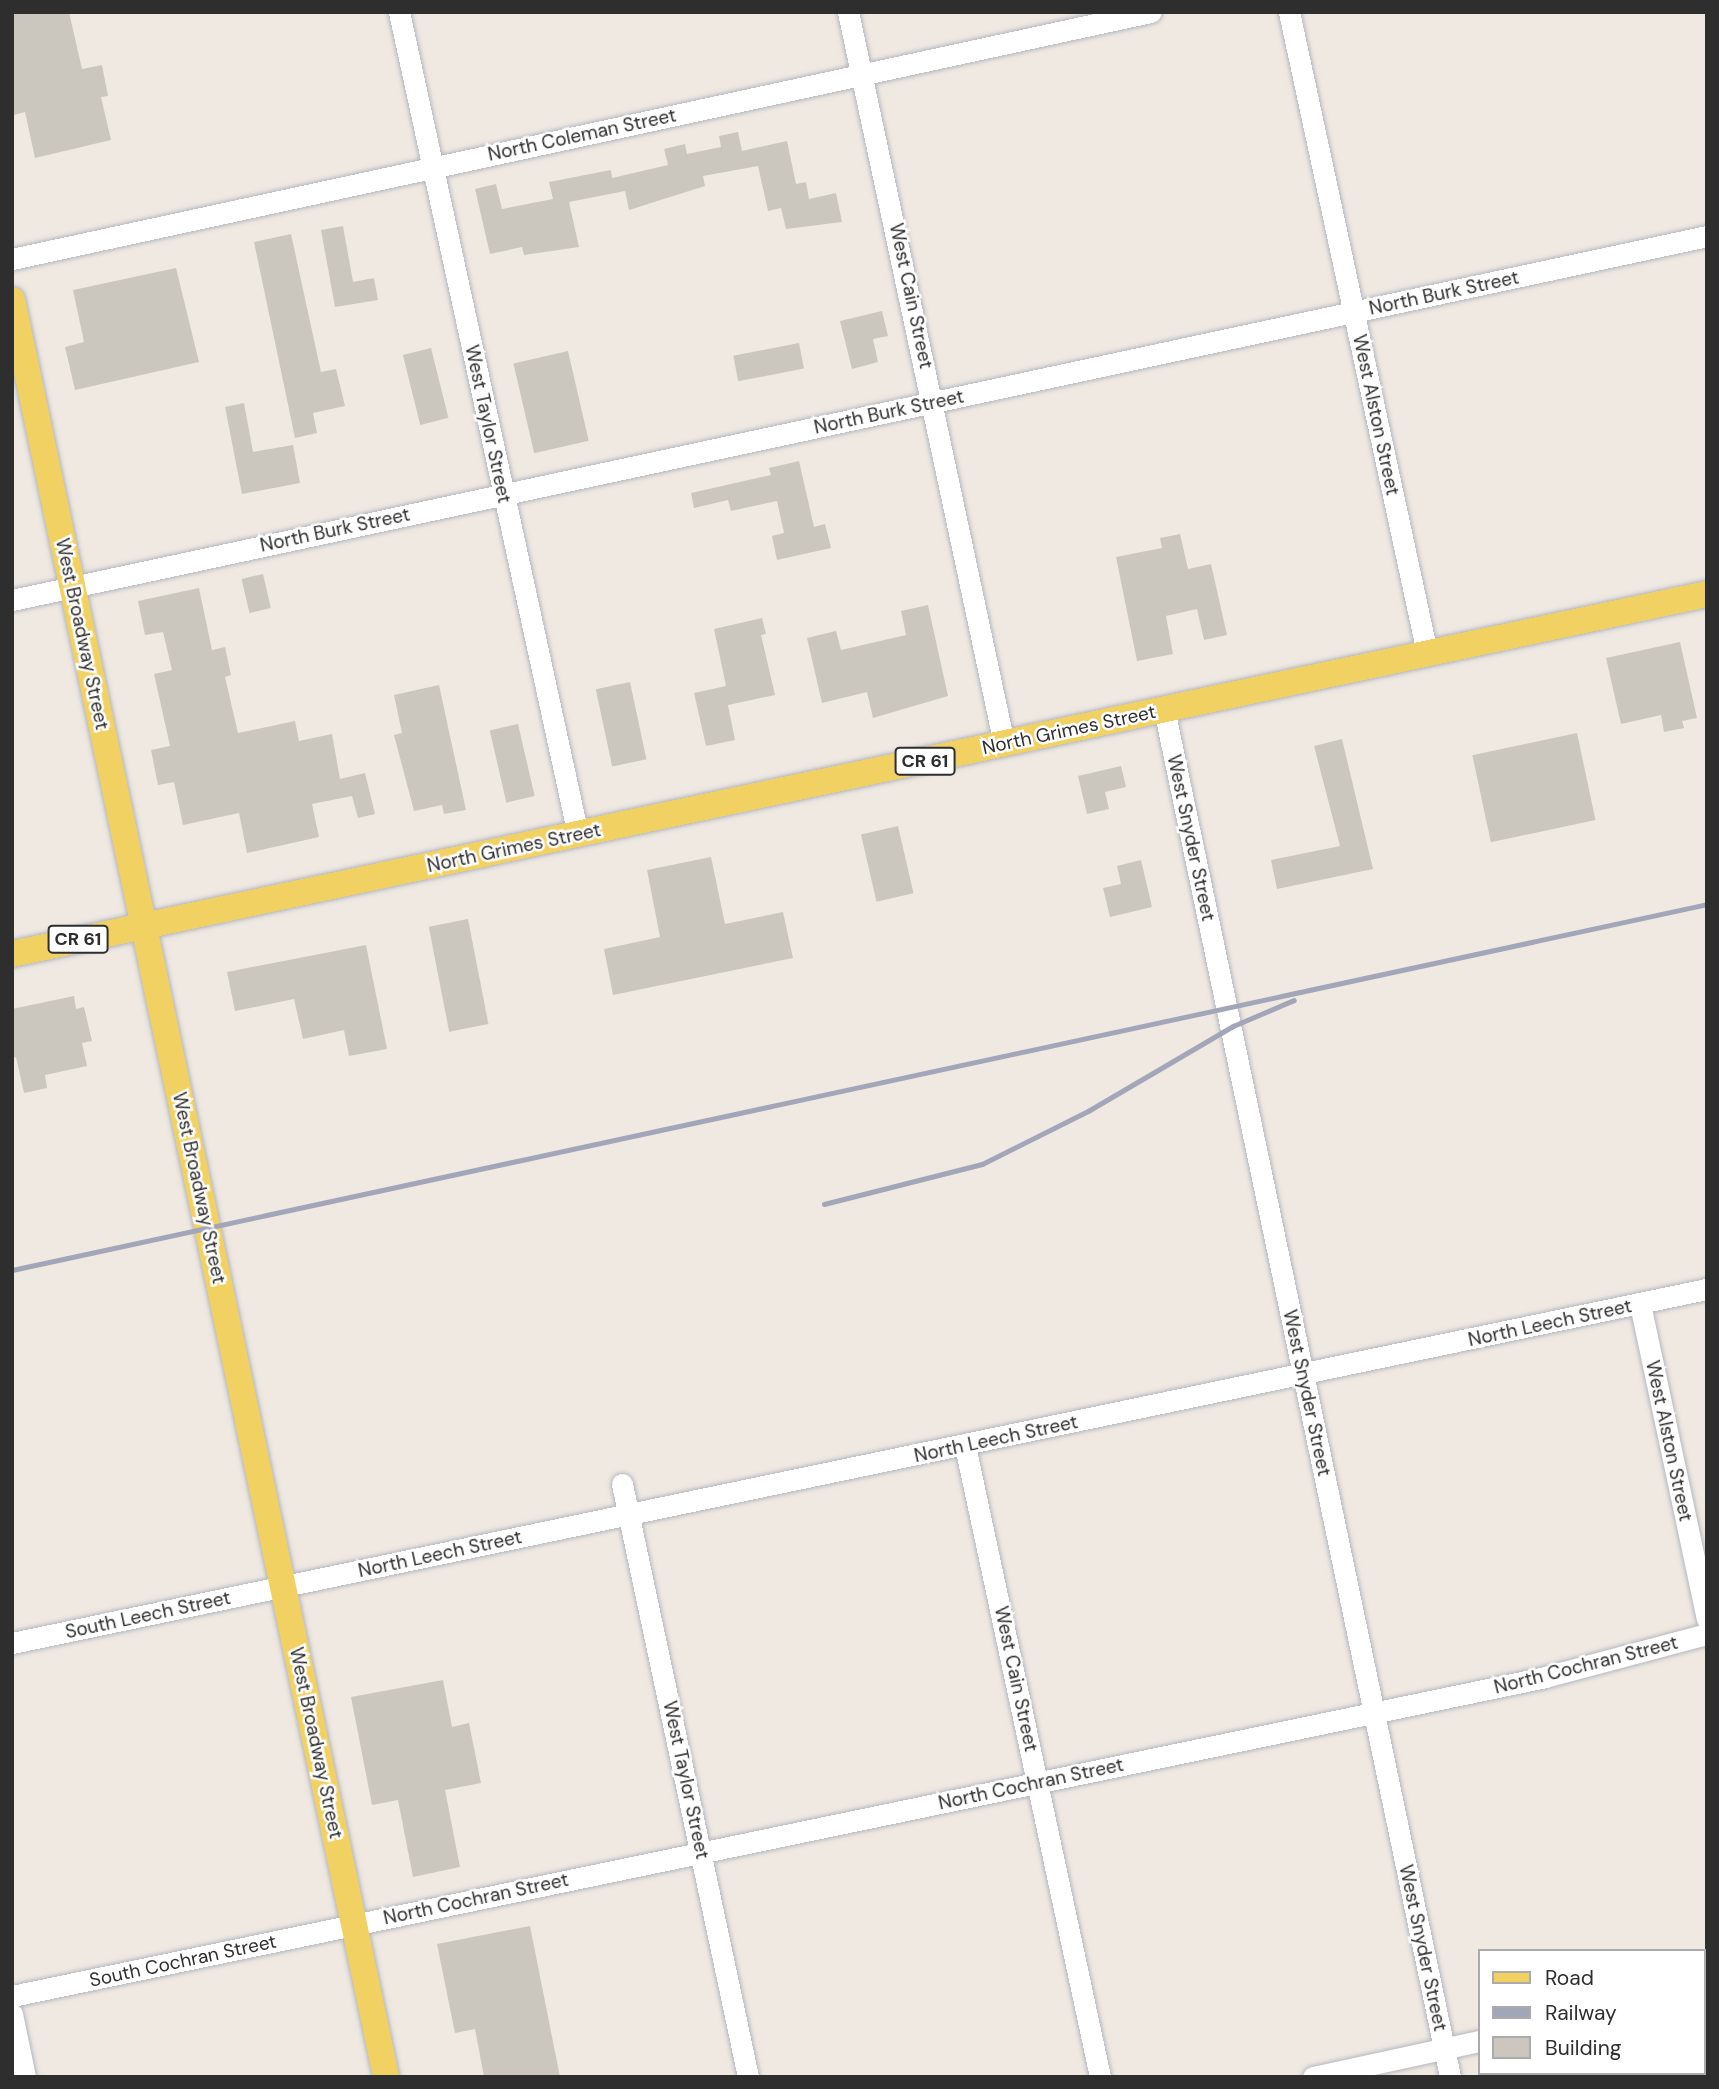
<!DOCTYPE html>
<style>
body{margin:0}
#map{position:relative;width:1719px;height:2089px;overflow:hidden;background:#efe9e1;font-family:"DM Sans",sans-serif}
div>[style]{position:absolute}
.building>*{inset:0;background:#cbc7bf;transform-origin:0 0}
.roads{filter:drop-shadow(0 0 2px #b4b7c1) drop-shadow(0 0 2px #b4b7c1)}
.minor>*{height:21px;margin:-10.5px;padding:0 10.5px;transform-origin:10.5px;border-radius:10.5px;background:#fff}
.major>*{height:26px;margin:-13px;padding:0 13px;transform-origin:13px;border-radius:13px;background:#f2d163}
.rail>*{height:5px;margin:-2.5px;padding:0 2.5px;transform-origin:2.5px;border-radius:2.5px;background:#a3a6b8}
span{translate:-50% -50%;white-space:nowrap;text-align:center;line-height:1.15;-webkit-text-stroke:5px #fff;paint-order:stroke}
.shield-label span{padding:2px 5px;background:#fff;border:2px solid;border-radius:5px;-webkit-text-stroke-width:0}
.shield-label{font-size:18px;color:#2e2e2e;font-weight:700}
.street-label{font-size:19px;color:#2e2e2e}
.frame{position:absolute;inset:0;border:14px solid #2e2e2e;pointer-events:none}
.legend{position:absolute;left:1478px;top:1949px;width:228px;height:126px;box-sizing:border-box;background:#fff;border:2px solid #ababab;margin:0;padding:9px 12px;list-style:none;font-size:21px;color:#2e2e2e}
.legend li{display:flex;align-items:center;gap:14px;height:35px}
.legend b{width:35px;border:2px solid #ababab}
</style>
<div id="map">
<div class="building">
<div style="clip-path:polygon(12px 12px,69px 12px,82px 69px,102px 65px,108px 96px,101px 97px,111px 140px,35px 158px,25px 112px,14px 115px,12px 106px)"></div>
<div style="clip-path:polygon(738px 132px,742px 151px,787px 141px,796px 184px,806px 182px,809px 199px,836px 193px,842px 222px,786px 229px,781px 208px,768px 211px,758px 166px,703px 176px,705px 186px,629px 210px,625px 191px,569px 202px,579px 247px,524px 255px,522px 247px,490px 254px,475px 189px,496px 184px,502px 209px,553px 199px,549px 182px,611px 170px,612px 178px,668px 165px,664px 149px,685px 144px,687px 154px,721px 147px,719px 136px)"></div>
<div style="clip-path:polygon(343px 226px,353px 282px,374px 278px,378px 300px,335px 307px,321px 230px)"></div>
<div style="clip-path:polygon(291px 234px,321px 372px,336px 369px,345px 406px,313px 413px,317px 433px,295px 438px,254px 242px)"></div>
<div style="clip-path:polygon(176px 268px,199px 362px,75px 390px,65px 347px,84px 342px,73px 290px)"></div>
<div style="clip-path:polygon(882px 311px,888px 336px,873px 339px,878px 362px,852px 369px,840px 321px)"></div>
<div style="left:799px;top:343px;width:26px;height:67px;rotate:79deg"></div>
<div style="left:431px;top:348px;width:72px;height:29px;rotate:76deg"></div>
<div style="left:568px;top:351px;width:92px;height:56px;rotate:77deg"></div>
<div style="clip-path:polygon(244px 403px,253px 452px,293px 445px,300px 483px,242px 494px,225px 407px)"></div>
<div style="clip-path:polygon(799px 461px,814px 527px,825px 524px,831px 548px,777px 560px,772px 536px,784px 533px,777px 501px,731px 511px,728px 500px,694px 508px,691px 493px,771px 475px,769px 468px)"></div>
<div style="clip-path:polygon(1180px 534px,1188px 569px,1211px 564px,1227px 635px,1204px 640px,1197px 609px,1166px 616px,1173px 654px,1137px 661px,1116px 557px,1162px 548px,1160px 538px)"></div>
<div style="left:263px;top:574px;width:35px;height:22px;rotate:77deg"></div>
<div style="clip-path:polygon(199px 588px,212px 650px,225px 647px,231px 675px,225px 677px,238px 733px,295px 721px,299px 741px,332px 734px,340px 779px,365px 773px,375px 814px,358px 818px,352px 796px,312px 804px,319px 837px,247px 853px,239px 813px,183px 825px,174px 782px,158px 785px,151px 750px,170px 746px,154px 674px,172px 670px,163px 632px,145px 635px,138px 601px)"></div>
<div style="clip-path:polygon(928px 605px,948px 696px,873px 718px,867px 692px,822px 703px,807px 638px,836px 631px,841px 650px,906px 635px,901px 611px)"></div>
<div style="clip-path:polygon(762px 618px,766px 634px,761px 635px,775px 695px,728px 705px,735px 740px,706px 746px,694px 693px,726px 686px,714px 629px)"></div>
<div style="clip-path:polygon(1680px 642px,1697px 718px,1682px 721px,1684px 728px,1664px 732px,1661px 715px,1621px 724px,1606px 658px)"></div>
<div style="left:630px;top:682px;width:79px;height:35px;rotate:78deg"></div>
<div style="clip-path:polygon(439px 685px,466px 810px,444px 814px,442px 805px,414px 811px,394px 735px,402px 733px,394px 695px)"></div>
<div style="left:518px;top:724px;width:74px;height:29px;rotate:77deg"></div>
<div style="left:1577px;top:733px;width:89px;height:107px;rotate:78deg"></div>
<div style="clip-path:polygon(1342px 739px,1373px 869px,1277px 889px,1271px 860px,1340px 846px,1314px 746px)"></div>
<div style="clip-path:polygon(1121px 766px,1126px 787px,1105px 792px,1109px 809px,1087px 814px,1078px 776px)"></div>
<div style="left:898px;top:826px;width:69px;height:38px;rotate:77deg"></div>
<div style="clip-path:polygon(711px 857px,725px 924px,783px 912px,793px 958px,613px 995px,604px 949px,660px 937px,647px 870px)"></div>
<div style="clip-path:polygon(1141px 860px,1152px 907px,1110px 917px,1103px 888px,1121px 884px,1117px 866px)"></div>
<div style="left:468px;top:919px;width:107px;height:40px;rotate:79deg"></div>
<div style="clip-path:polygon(366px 945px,387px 1049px,349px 1056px,344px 1030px,303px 1039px,294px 999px,235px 1011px,227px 972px)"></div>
<div style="clip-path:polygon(74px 996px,76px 1009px,84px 1007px,92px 1041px,82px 1043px,87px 1066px,45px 1075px,47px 1088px,24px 1093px,16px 1057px,12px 1058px,12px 1009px)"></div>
<div style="clip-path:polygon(443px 1680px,452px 1727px,469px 1723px,481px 1783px,445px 1790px,460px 1867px,413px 1877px,398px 1800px,372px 1805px,351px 1697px)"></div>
<div style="clip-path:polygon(530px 1926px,560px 2077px,484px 2077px,475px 2029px,455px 2033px,437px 1944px)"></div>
</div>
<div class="roads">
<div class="minor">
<div style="left:399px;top:12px;width:842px;rotate:77.73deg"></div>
<div style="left:848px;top:12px;width:748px;rotate:77.97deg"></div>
<div style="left:1289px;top:12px;width:656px;rotate:77.85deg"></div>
<div style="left:12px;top:259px;width:1165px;rotate:-12.24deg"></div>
<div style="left:12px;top:600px;width:1734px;rotate:-12.12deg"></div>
<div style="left:1164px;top:709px;width:1398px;rotate:78.19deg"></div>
<div style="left:1640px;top:1304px;width:322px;rotate:78deg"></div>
<div style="left:965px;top:1446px;width:645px;rotate:77.92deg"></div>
<div style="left:622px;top:1484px;width:606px;rotate:78deg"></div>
<div style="left:12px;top:1643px;width:1732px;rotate:-11.8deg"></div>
<div style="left:1703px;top:1993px;width:4px;rotate:-14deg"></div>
<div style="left:12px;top:1996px;width:1566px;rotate:-11.75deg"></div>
<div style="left:1545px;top:1677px;width:168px;rotate:-14.9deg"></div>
<div style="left:12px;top:2014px;width:64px;rotate:78.3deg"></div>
<div style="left:1313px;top:2077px;width:170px;rotate:-12.2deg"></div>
</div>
<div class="major">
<div style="left:12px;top:300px;width:1816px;rotate:78.11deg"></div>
<div style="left:12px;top:954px;width:1733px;rotate:-11.99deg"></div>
</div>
</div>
<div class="rail">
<div style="left:824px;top:1204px;width:163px;rotate:-14.2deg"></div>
<div style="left:982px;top:1164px;width:119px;rotate:-26.6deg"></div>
<div style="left:1088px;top:1111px;width:168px;rotate:-30.4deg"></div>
<div style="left:1233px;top:1026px;width:66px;rotate:-23.1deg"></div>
<div style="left:12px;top:1270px;width:1734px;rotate:-12.18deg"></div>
</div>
<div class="shield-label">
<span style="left:925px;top:761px">CR 61</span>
<span style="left:78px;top:939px">CR 61</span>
</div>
<div class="street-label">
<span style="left:582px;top:135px;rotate:-12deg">North Coleman Street</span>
<span style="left:1444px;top:293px;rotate:-12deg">North Burk Street</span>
<span style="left:911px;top:296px;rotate:78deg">West Cain Street</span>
<span style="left:889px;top:412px;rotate:-12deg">North Burk Street</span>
<span style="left:1376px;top:415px;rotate:78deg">West Alston Street</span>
<span style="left:488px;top:424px;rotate:78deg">West Taylor Street</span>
<span style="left:335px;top:530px;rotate:-12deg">North Burk Street</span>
<span style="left:82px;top:634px;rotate:78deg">West Broadway Street</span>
<span style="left:1069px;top:730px;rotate:-12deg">North Grimes Street</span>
<span style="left:1191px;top:838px;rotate:78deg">West Snyder Street</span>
<span style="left:514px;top:848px;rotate:-12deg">North Grimes Street</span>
<span style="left:199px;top:1188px;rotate:78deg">West Broadway Street</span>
<span style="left:1550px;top:1323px;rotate:-12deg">North Leech Street</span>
<span style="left:1307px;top:1393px;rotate:78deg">West Snyder Street</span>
<span style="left:996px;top:1439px;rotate:-12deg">North Leech Street</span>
<span style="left:1669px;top:1441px;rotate:78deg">West Alston Street</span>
<span style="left:440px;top:1554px;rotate:-12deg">North Leech Street</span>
<span style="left:148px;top:1615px;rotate:-12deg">South Leech Street</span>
<span style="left:1586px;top:1665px;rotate:-14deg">North Cochran Street</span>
<span style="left:1016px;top:1679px;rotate:78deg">West Cain Street</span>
<span style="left:316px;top:1743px;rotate:78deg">West Broadway Street</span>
<span style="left:686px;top:1780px;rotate:78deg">West Taylor Street</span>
<span style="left:1031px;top:1784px;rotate:-12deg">North Cochran Street</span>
<span style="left:476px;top:1899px;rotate:-12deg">North Cochran Street</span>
<span style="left:1423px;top:1948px;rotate:78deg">West Snyder Street</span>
<span style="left:183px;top:1961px;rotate:-12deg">South Cochran Street</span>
</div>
<div class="frame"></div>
<ul class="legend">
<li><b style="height:9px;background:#f2d163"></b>Road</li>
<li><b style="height:9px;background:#a3a6b8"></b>Railway</li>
<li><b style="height:19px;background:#cbc7bf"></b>Building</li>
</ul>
</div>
